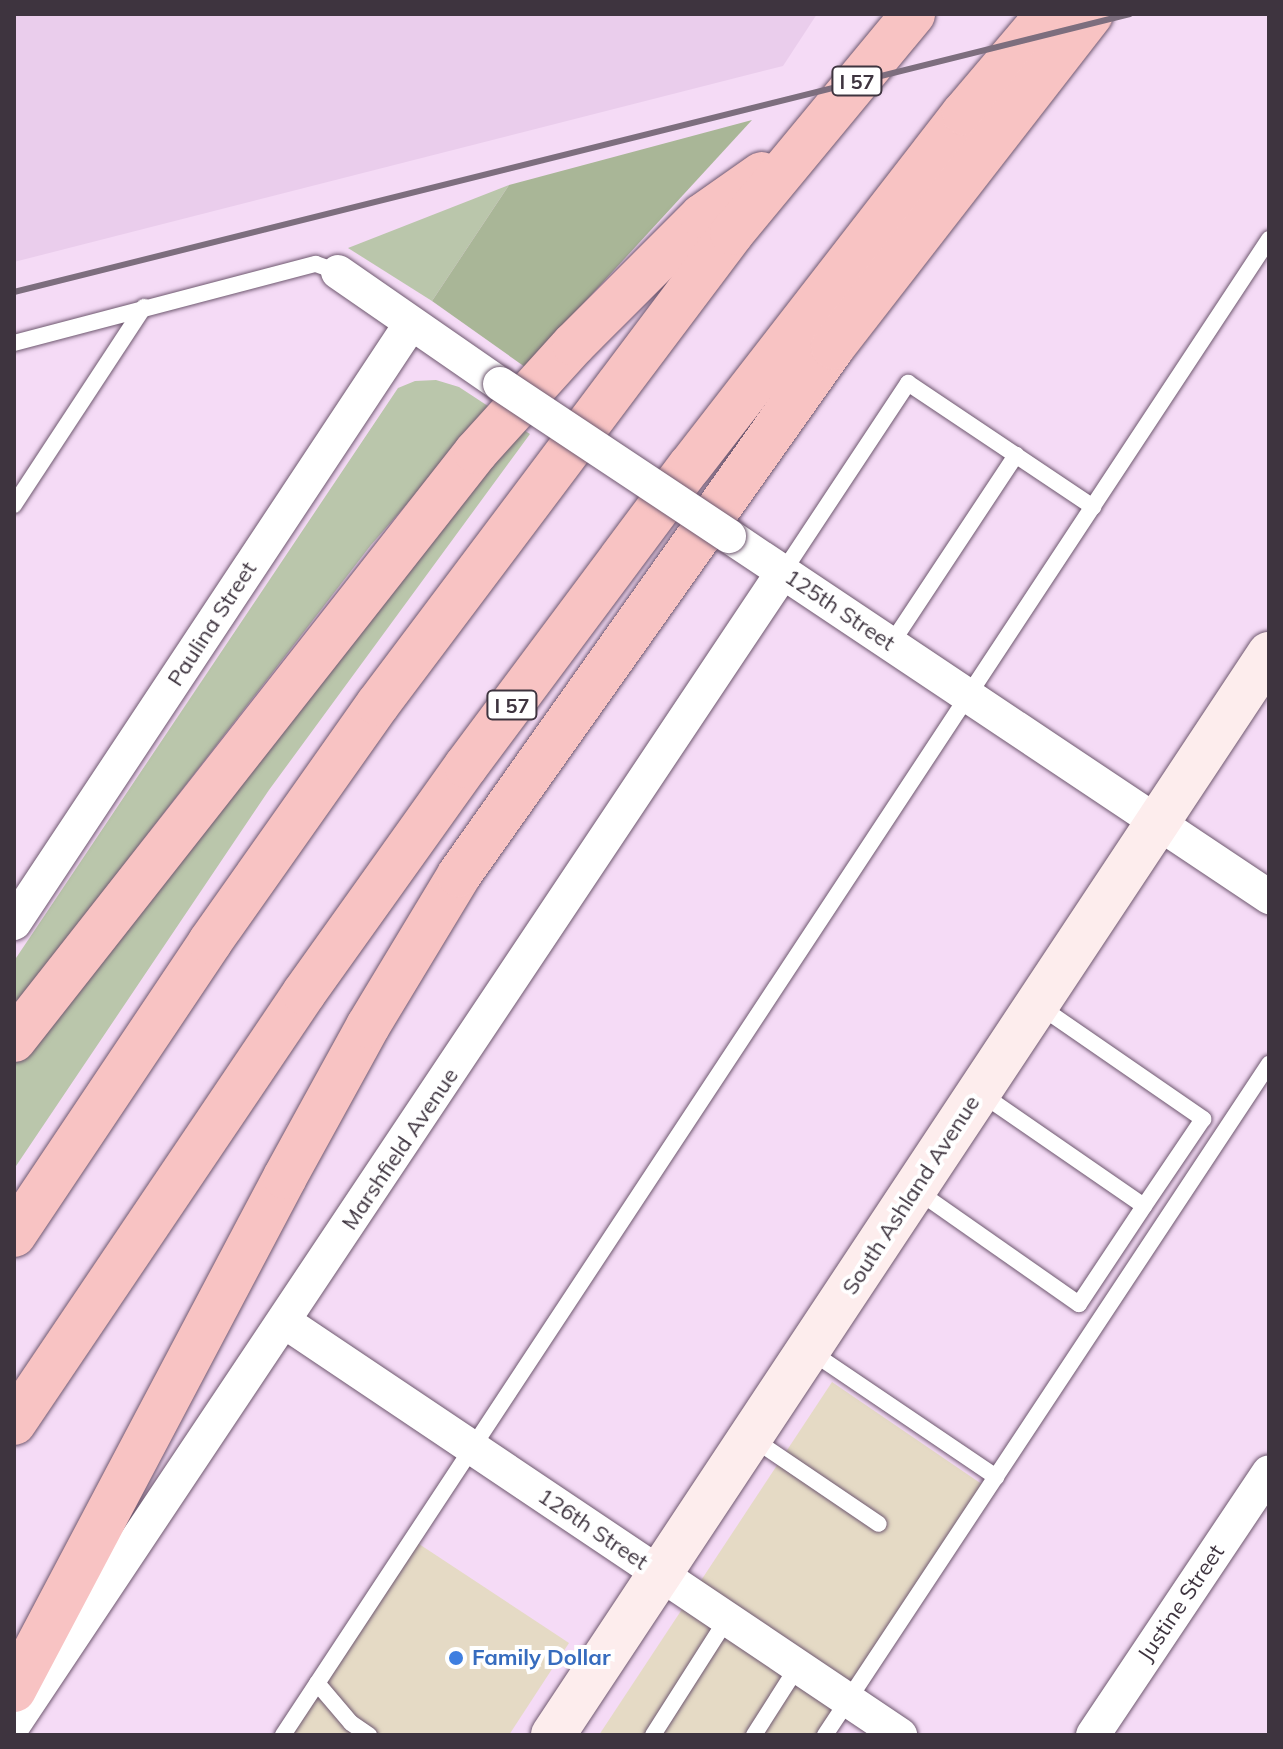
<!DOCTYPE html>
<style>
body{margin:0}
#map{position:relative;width:1283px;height:1749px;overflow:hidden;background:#f5dbf6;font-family:Mulish,sans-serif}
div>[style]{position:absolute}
.commercial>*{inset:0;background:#e5dac5}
.built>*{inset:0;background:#eacdec}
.green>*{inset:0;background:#bac6ab}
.forest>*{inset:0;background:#a9b697}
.roads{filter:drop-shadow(0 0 2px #6e586f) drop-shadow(0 0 2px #6e586f)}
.lane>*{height:16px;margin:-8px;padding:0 8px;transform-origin:8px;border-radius:8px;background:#fff}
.street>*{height:34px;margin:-17px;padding:0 17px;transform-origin:17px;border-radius:17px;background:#fff}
.secondary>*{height:44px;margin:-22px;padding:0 22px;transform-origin:22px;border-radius:22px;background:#fdeded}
.highway>*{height:44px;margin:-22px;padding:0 22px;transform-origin:22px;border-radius:22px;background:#f8c3c3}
.rail>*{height:6px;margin:-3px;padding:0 3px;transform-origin:3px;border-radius:3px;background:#7d6e7e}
.bridges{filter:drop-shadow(0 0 2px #6e586f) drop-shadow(0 0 2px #6e586f)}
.street-bridge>*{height:34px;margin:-17px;padding:0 17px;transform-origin:17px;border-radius:17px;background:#fff}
.dots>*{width:22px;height:22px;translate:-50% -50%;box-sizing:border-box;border:4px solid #fff;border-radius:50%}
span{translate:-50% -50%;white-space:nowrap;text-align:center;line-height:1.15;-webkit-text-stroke:8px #fff;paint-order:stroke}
.shield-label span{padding:2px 6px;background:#fff;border:2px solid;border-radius:6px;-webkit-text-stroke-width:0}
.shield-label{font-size:20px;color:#3e343f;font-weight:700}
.street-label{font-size:22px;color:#3e343f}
.shop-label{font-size:22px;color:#366cbe;font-weight:700}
.left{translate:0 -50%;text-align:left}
.frame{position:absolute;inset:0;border:16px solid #3e343f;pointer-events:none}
</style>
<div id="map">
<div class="commercial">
<div style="clip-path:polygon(832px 1382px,992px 1491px,830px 1735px,599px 1735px)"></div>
<div style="clip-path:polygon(416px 1542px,569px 1643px,509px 1735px,289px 1735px)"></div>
</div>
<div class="built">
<div style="clip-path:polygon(14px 14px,817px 14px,783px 66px,14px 262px)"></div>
</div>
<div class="green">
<div style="clip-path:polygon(509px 185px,432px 301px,348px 248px)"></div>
<div style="clip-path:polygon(436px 380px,459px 387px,491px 408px,371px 545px,14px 1007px,14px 961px,398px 388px,415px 381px)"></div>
<div style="clip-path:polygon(516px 425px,530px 434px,269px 790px,14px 1169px,14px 1062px,240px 766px)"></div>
</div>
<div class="forest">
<div style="clip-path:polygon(752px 120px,525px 367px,432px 301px,509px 185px)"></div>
</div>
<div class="roads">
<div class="lane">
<div style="left:14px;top:343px;width:312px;rotate:-14.7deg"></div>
<div style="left:316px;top:264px;width:23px;rotate:20deg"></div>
<div style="left:14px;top:505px;width:237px;rotate:-56.7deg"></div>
<div style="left:783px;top:572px;width:227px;rotate:-56.5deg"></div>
<div style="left:908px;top:383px;width:223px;rotate:33.8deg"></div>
<div style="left:891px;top:644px;width:227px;rotate:-56.5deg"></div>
<div style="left:1038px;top:1005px;width:201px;rotate:34.6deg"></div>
<div style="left:1203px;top:1119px;width:105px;rotate:124.1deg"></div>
<div style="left:916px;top:1190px;width:199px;rotate:35deg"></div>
<div style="left:1079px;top:1304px;width:118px;rotate:-56.4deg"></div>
<div style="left:1144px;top:1206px;width:201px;rotate:-145.4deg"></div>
<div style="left:810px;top:1351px;width:225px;rotate:34.1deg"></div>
<div style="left:752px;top:1438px;width:153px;rotate:34.1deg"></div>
<div style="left:317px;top:1683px;width:52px;rotate:49.6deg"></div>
<div style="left:351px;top:1723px;width:22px;rotate:34deg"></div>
<div style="left:283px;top:1735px;width:1792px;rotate:-56.61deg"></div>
<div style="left:653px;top:1735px;width:138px;rotate:-57.5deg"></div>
<div style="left:754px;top:1735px;width:82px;rotate:-57.5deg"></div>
<div style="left:825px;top:1735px;width:805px;rotate:-56.51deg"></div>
</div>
<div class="street">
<div style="left:338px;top:272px;width:197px;rotate:34.7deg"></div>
<div style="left:729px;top:536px;width:650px;rotate:33.76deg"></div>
<div style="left:14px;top:923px;width:717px;rotate:-56.49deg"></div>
<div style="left:285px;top:1322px;width:741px;rotate:33.88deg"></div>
<div style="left:14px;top:1724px;width:1385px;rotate:-56.28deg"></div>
<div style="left:1093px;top:1735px;width:316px;rotate:-56.2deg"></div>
</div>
<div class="secondary">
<div style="left:553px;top:1735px;width:1297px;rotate:-56.48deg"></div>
</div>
<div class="highway">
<div style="left:14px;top:1040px;width:748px;rotate:-51.84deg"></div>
<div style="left:476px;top:452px;width:146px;rotate:-47.8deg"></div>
<div style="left:574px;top:344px;width:181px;rotate:-45deg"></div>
<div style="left:702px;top:216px;width:73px;rotate:-35deg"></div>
<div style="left:14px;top:1235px;width:353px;rotate:-56.2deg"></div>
<div style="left:210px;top:942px;width:291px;rotate:-54.8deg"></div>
<div style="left:378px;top:704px;width:589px;rotate:-53.07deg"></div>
<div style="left:732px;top:233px;width:284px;rotate:-50.4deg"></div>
<div style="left:14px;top:1423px;width:519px;rotate:-56deg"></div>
<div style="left:304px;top:993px;width:279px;rotate:-54.5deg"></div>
<div style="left:466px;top:766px;width:374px;rotate:-53.3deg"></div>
<div style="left:690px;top:466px;width:447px;rotate:-52.2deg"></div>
<div style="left:964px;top:113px;width:130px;rotate:-49.7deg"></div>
<div style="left:14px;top:1690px;width:580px;rotate:-62.15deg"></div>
<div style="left:285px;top:1177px;width:172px;rotate:-61.2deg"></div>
<div style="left:368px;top:1026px;width:176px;rotate:-58.9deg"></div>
<div style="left:459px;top:875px;width:647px;rotate:-54.69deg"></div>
<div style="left:833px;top:347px;width:421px;rotate:-52.2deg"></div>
</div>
</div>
<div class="rail">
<div style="left:14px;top:292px;width:1150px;rotate:-13.99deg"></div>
</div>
<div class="bridges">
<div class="street-bridge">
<div style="left:500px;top:384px;width:275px;rotate:33.6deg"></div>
</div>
</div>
<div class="dots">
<div style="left:456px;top:1658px;background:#3f7fe0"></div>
</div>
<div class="shield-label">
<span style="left:857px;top:81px">I 57</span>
<span style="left:512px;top:705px">I 57</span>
</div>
<div class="street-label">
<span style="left:840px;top:610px;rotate:34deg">125th Street</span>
<span style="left:212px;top:624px;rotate:-57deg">Paulina Street</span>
<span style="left:400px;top:1149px;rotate:-56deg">Marshfield Avenue</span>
<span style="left:911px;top:1195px;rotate:-57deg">South Ashland Avenue</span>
<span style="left:593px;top:1529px;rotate:34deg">126th Street</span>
<span style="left:1181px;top:1603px;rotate:-56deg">Justine Street</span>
</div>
<div class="shop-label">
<span class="left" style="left:472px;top:1658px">Family Dollar</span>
</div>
<div class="frame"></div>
</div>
